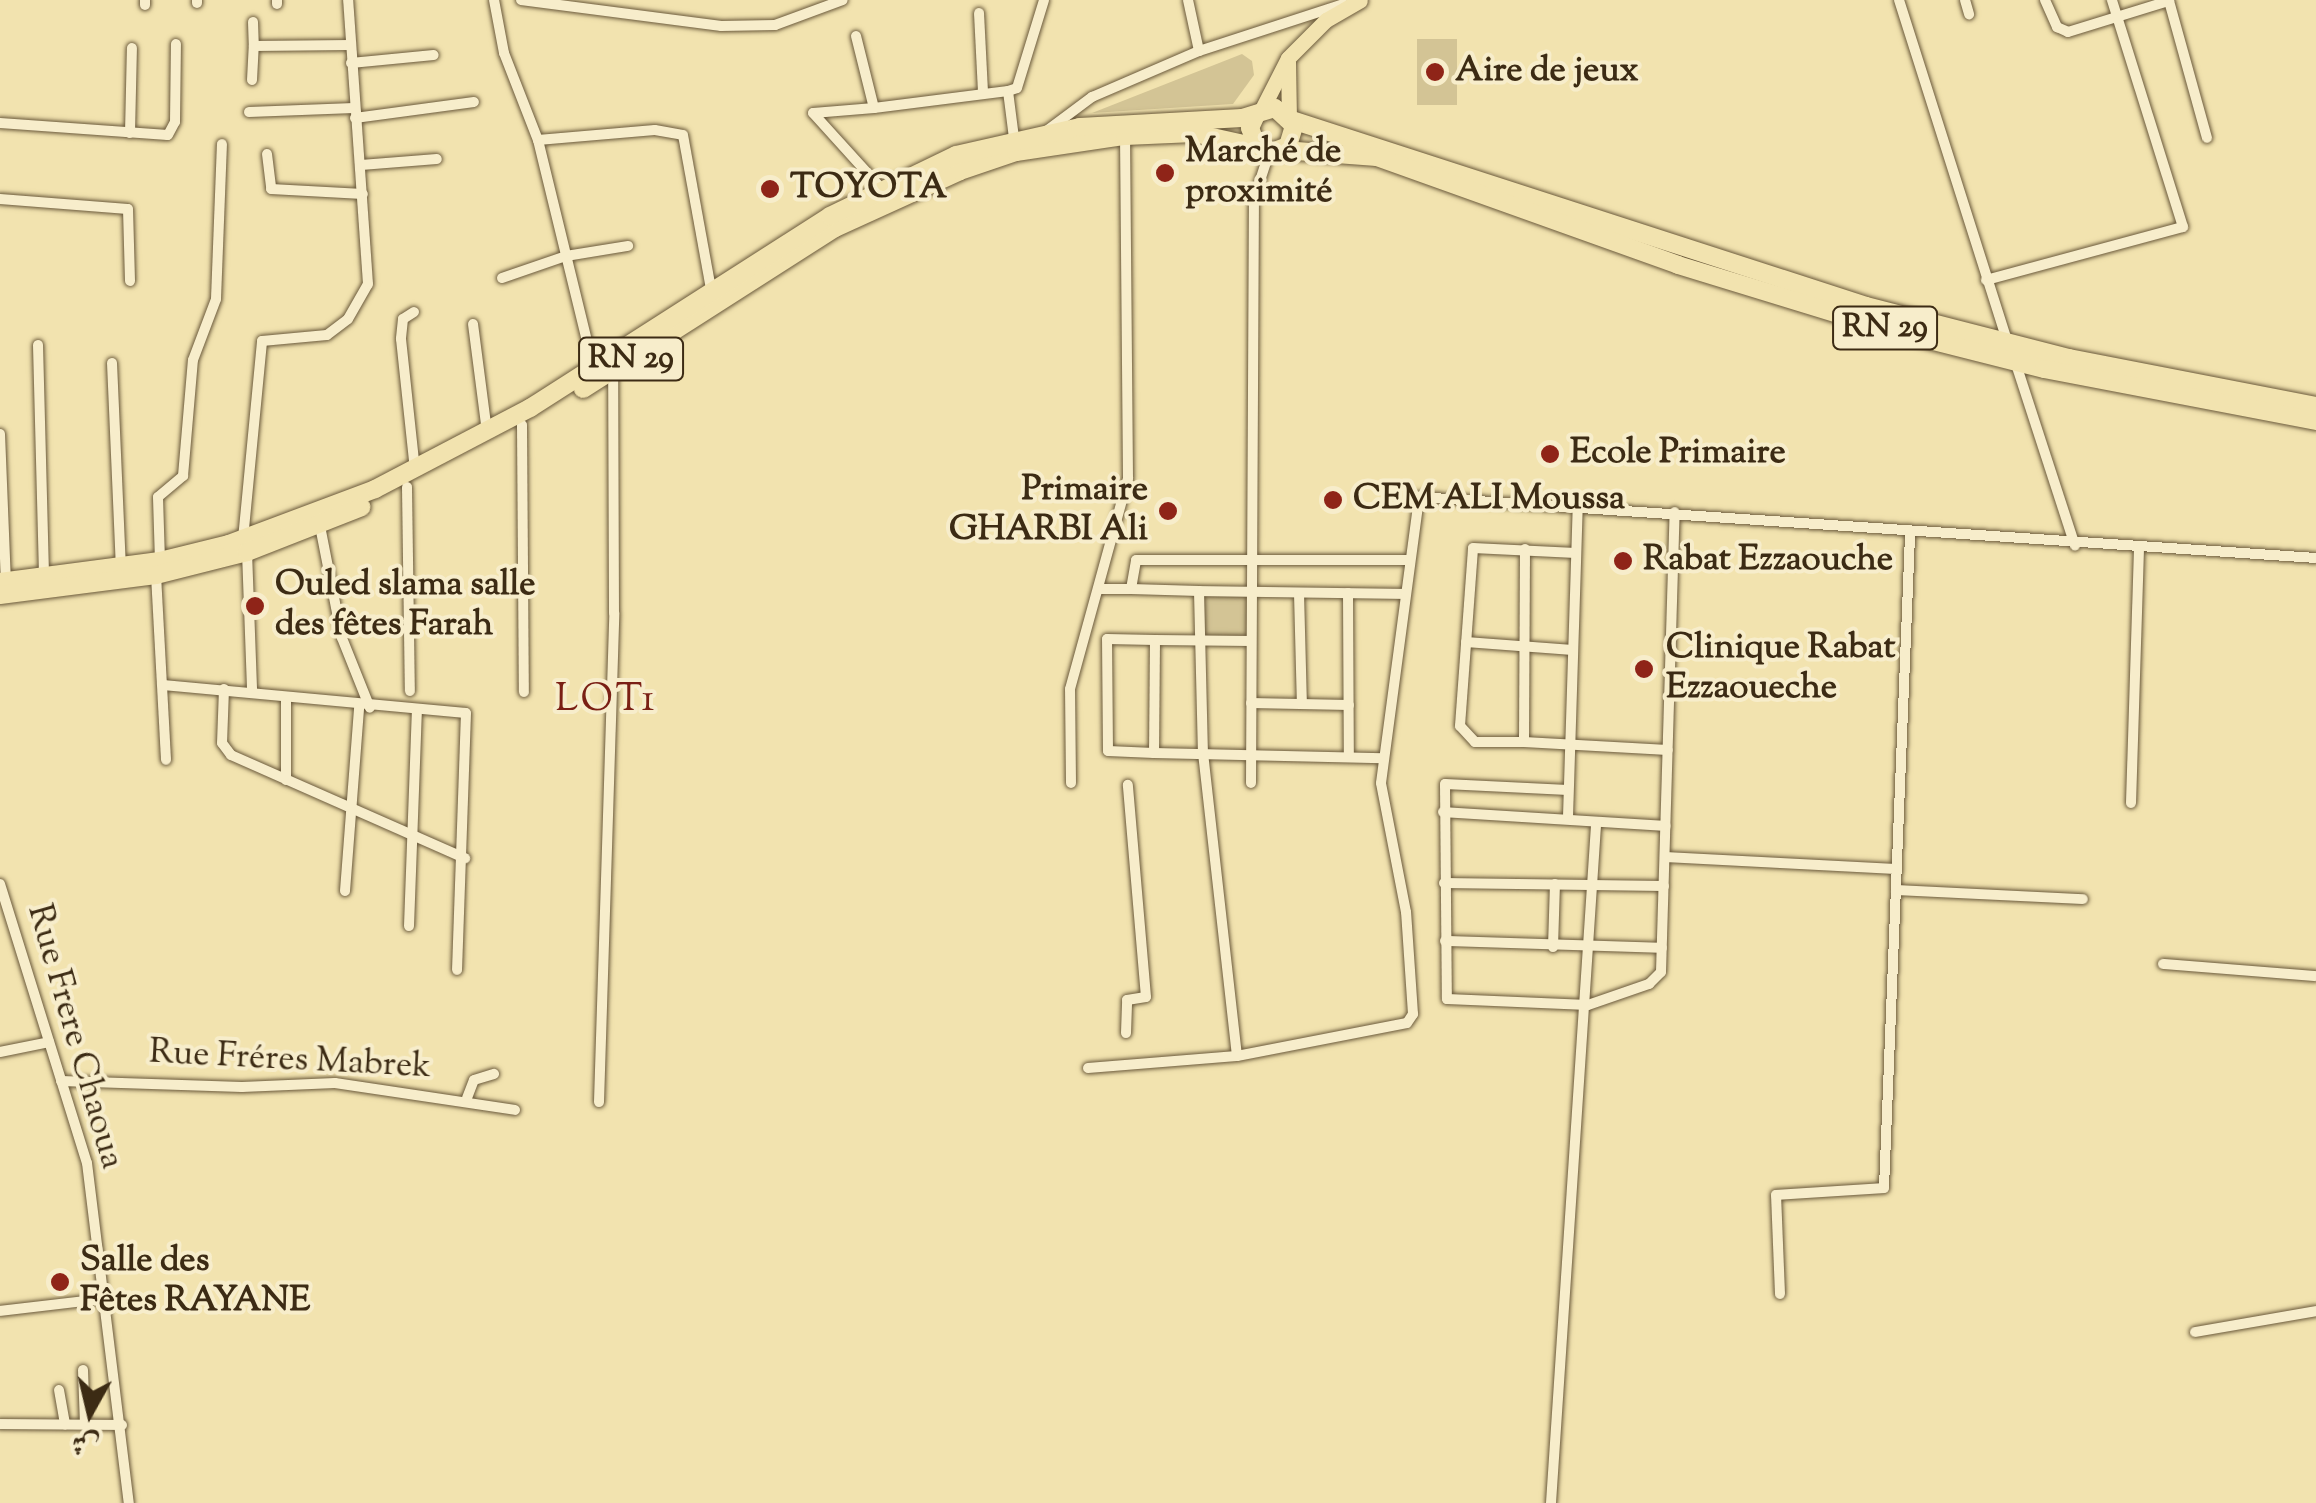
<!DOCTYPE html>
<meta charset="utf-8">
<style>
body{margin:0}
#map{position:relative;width:2316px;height:1503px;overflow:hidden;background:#f2e3af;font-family:"Sorts Mill Goudy",Amiri,serif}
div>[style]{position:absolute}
.green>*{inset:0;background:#d3c495;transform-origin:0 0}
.roads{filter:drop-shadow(0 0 2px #6a593b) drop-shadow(0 0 2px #6a593b)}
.street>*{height:10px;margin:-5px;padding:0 5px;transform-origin:5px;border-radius:5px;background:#f7edcb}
.primary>*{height:15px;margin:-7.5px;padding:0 7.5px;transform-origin:7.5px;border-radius:7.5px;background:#f2e3af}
.highway>*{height:18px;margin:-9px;padding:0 9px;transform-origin:9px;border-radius:9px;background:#f2e3af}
.dots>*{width:28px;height:28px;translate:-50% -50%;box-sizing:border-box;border:5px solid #f7edcb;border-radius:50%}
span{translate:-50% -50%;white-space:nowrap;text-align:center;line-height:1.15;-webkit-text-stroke:8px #f7edcb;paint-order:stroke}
.shield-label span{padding:2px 8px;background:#f7edcb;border:2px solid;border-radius:8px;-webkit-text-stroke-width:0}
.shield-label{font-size:32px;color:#3c2b14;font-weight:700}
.poi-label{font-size:35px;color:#3c2b14;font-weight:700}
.left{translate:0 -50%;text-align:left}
.right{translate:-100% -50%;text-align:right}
.street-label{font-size:35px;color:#3c2b14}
.neighbourhood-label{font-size:38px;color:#7a1f14;letter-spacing:2.5px}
.north{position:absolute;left:40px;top:1363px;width:100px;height:100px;-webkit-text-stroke:8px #f7edcb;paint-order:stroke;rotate:188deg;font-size:28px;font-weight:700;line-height:40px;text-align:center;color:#3c2b14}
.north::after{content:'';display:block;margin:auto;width:35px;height:45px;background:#3c2b14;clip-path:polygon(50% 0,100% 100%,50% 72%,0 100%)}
</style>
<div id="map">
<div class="green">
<div style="left:1417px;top:39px;width:40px;height:66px"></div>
<div style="clip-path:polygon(1242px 54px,1252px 61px,1254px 75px,1233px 104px,1092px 113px)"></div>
<div style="left:1202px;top:595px;width:46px;height:43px"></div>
</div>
<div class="roads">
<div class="street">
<div style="left:277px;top:0;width:4px;rotate:90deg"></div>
<div style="left:494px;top:0;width:54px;rotate:79.3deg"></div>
<div style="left:504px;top:53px;width:93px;rotate:68.7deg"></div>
<div style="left:538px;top:140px;width:237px;rotate:76.3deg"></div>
<div style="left:521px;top:0;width:202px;rotate:7.4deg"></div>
<div style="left:721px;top:26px;width:54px;rotate:-1.1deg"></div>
<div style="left:775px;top:25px;width:72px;rotate:-20.2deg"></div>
<div style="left:1188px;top:0;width:52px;rotate:77.8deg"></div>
<div style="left:1899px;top:0;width:358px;rotate:72.4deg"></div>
<div style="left:1965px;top:0;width:15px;rotate:74deg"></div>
<div style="left:2045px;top:0;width:30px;rotate:66deg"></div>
<div style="left:2057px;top:27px;width:12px;rotate:24deg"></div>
<div style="left:2068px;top:32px;width:106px;rotate:-17.1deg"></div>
<div style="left:2169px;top:1px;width:142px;rotate:74.5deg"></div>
<div style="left:197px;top:3px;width:3px;rotate:-90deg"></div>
<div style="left:145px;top:5px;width:5px;rotate:-90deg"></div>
<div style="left:979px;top:13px;width:78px;rotate:87.1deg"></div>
<div style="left:253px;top:22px;width:24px;rotate:88deg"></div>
<div style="left:254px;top:46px;width:96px;rotate:-0.6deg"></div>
<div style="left:856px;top:36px;width:74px;rotate:76deg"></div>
<div style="left:874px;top:108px;width:135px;rotate:-7.2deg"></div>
<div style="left:351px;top:63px;width:83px;rotate:-5.5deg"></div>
<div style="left:252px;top:80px;width:34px;rotate:-87deg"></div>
<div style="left:874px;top:108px;width:61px;rotate:175.3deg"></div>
<div style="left:813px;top:113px;width:101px;rotate:47.8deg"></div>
<div style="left:249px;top:112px;width:105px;rotate:-2.2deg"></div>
<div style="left:355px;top:118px;width:120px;rotate:-7.7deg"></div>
<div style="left:0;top:123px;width:168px;rotate:4.1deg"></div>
<div style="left:168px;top:135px;width:15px;rotate:-62deg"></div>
<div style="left:175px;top:122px;width:78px;rotate:-89.3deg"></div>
<div style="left:1045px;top:132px;width:59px;rotate:-36.7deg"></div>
<div style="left:1092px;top:97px;width:116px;rotate:-23.3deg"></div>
<div style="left:1199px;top:51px;width:152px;rotate:-18deg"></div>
<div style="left:130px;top:133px;width:85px;rotate:-88.7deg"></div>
<div style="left:1014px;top:138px;width:47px;rotate:-97.3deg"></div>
<div style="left:1008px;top:91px;width:9px;rotate:-18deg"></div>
<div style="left:1017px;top:88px;width:92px;rotate:-72.9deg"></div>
<div style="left:538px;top:140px;width:117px;rotate:-4.9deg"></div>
<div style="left:655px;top:130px;width:28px;rotate:10deg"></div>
<div style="left:683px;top:135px;width:157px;rotate:79.7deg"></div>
<div style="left:267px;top:154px;width:35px;rotate:83deg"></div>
<div style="left:271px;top:189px;width:92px;rotate:3.1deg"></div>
<div style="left:361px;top:165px;width:76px;rotate:-4.5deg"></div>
<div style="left:0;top:199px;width:128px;rotate:4.5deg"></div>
<div style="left:128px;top:209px;width:72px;rotate:88.4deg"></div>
<div style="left:502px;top:278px;width:68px;rotate:-19deg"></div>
<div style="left:566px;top:256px;width:63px;rotate:-9.2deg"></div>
<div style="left:1986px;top:280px;width:204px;rotate:-15.1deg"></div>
<div style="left:2183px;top:227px;width:238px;rotate:-107.4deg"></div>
<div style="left:414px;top:312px;width:13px;rotate:148deg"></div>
<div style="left:403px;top:319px;width:20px;rotate:96deg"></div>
<div style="left:401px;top:339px;width:132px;rotate:83.9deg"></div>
<div style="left:473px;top:324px;width:109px;rotate:82.6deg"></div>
<div style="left:38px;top:345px;width:232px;rotate:88.5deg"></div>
<div style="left:2015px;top:361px;width:194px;rotate:72deg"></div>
<div style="left:112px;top:363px;width:203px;rotate:87.5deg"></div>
<div style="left:522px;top:425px;width:267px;rotate:89.6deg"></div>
<div style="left:0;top:434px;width:148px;rotate:87.7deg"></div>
<div style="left:407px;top:487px;width:204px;rotate:89.2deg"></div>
<div style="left:320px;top:526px;width:114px;rotate:78.9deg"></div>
<div style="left:342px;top:638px;width:75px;rotate:68.2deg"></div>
<div style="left:243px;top:539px;width:199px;rotate:-84.5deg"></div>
<div style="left:262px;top:341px;width:65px;rotate:-5.3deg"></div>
<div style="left:327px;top:335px;width:26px;rotate:-37deg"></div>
<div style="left:348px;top:319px;width:40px;rotate:-60.3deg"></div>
<div style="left:368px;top:284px;width:285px;rotate:-94deg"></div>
<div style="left:1525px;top:549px;width:193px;rotate:90.3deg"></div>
<div style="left:1524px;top:742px;width:144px;rotate:3.2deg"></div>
<div style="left:247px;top:552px;width:139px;rotate:87.9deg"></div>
<div style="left:160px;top:561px;width:64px;rotate:-91.8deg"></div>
<div style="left:158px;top:497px;width:33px;rotate:-40deg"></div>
<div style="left:183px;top:476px;width:116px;rotate:-85.1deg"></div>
<div style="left:193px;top:360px;width:65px;rotate:-69.3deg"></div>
<div style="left:216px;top:299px;width:155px;rotate:-87.8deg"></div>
<div style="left:156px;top:575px;width:185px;rotate:86.9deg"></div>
<div style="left:1098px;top:589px;width:33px"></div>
<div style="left:1199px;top:591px;width:68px;rotate:-178.3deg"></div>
<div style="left:1131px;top:589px;width:29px;rotate:-80deg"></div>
<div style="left:1136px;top:560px;width:273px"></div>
<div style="left:1299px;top:593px;width:111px;rotate:88.5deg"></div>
<div style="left:1348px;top:593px;width:164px;rotate:89.7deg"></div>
<div style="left:1251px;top:641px;width:96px;rotate:-179.4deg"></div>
<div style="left:1155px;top:640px;width:113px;rotate:90.5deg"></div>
<div style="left:1154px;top:753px;width:229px;rotate:1.3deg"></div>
<div style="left:1466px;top:642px;width:107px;rotate:4.3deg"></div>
<div style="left:163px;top:685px;width:304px;rotate:5.3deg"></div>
<div style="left:466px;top:713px;width:257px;rotate:92deg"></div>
<div style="left:224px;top:689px;width:54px;rotate:92.1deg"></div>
<div style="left:222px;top:743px;width:15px;rotate:53deg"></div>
<div style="left:231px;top:755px;width:256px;rotate:23.8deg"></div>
<div style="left:286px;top:698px;width:82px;rotate:90deg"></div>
<div style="left:1251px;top:703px;width:98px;rotate:1.2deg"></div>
<div style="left:1524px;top:742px;width:49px;rotate:180deg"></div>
<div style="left:1475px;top:742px;width:22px;rotate:-133deg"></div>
<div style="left:1460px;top:726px;width:178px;rotate:-85.8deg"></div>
<div style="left:1473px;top:548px;width:103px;rotate:2.8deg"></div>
<div style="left:1154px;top:753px;width:46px;rotate:-177.5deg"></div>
<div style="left:1108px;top:751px;width:112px;rotate:-90.5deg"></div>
<div style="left:1107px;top:639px;width:48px;rotate:1.2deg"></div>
<div style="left:1071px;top:783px;width:94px;rotate:-90.6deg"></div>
<div style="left:1070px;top:689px;width:219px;rotate:-74.6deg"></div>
<div style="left:1128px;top:478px;width:342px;rotate:-90.5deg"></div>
<div style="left:1251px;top:783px;width:584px;rotate:-89.71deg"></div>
<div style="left:1254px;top:199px;width:48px;rotate:-71.9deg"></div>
<div style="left:1568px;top:790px;width:123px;rotate:-177.2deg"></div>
<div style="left:1445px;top:784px;width:215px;rotate:89.5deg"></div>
<div style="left:1447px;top:999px;width:141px;rotate:2.4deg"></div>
<div style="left:1588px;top:1005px;width:65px;rotate:-19deg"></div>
<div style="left:1649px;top:984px;width:17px;rotate:-45deg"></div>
<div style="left:1661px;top:972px;width:460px;rotate:-88.3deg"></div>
<div style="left:2131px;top:803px;width:254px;rotate:-88.2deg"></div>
<div style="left:1443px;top:812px;width:223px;rotate:3.6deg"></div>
<div style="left:1568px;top:817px;width:310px;rotate:-88.2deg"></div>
<div style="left:1665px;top:857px;width:231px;rotate:3deg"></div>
<div style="left:1444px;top:883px;width:220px;rotate:0.8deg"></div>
<div style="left:0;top:884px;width:292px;rotate:72.7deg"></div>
<div style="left:87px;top:1163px;width:343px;rotate:83deg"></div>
<div style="left:1896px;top:890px;width:187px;rotate:2.8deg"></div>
<div style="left:345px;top:891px;width:185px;rotate:-85.6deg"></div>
<div style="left:409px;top:926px;width:216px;rotate:-87.9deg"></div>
<div style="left:1445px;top:941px;width:217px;rotate:1.8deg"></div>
<div style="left:1553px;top:947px;width:63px;rotate:-88.2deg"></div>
<div style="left:2163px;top:964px;width:153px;rotate:4.5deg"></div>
<div style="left:1126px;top:1033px;width:33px;rotate:-88deg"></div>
<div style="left:1127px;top:1000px;width:19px;rotate:-9deg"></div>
<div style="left:1146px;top:997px;width:213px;rotate:-94.9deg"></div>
<div style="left:0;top:1052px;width:50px;rotate:-11.5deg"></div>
<div style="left:1237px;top:1056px;width:303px;rotate:-96.4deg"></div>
<div style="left:1203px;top:755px;width:164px;rotate:-91.4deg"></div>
<div style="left:1199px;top:591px;width:205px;rotate:0.8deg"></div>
<div style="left:1088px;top:1068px;width:149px;rotate:-4.6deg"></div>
<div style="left:1237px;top:1056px;width:173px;rotate:-11deg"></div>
<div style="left:1407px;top:1023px;width:11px;rotate:-56deg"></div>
<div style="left:1413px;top:1014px;width:102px;rotate:-93.9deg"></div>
<div style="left:1406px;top:912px;width:131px;rotate:-101deg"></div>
<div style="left:1381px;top:783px;width:289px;rotate:-82.4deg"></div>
<div style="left:1419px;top:497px;width:899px;rotate:3.89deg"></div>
<div style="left:61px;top:1081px;width:181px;rotate:1.9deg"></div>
<div style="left:242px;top:1087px;width:93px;rotate:-2.5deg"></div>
<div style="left:335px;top:1083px;width:182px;rotate:8.5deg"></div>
<div style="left:467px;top:1098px;width:19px;rotate:-69deg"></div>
<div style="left:474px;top:1080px;width:21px;rotate:-17deg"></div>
<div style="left:599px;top:1102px;width:489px;rotate:-88.2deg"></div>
<div style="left:614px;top:613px;width:241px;rotate:-90.2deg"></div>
<div style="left:1780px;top:1294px;width:99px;rotate:-92.3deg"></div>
<div style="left:1776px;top:1195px;width:108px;rotate:-3.7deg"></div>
<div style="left:1884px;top:1188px;width:655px;rotate:-87.72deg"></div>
<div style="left:0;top:1311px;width:103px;rotate:-6.7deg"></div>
<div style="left:2195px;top:1332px;width:123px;rotate:-9.8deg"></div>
<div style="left:83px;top:1370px;width:55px;rotate:87.9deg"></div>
<div style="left:59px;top:1390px;width:35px;rotate:80deg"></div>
<div style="left:0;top:1424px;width:122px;rotate:0.5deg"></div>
<div style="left:1551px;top:1503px;width:678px;rotate:-86.2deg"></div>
</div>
<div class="primary">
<div style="left:1288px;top:62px;width:55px;rotate:89deg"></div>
<div style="left:1261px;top:111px;width:59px;rotate:-63deg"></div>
<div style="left:1288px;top:58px;width:54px;rotate:-45deg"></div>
<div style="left:1326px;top:20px;width:39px;rotate:-30deg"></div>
</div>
<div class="highway">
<div style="left:1292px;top:120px;width:603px;rotate:17.95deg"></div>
<div style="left:1866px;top:306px;width:210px;rotate:14.4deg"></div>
<div style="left:2069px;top:358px;width:252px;rotate:11deg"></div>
<div style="left:1283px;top:150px;width:94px;rotate:4.3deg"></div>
<div style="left:1377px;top:157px;width:320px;rotate:19.7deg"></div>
<div style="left:1678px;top:265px;width:226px;rotate:17deg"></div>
<div style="left:1894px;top:331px;width:155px;rotate:14.2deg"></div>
<div style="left:2044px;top:369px;width:277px;rotate:10.8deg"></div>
<div style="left:583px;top:389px;width:299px;rotate:-32.6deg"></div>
<div style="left:835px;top:228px;width:137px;rotate:-24.5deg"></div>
<div style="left:960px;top:171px;width:59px;rotate:-18.7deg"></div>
<div style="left:1016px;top:152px;width:110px;rotate:-8.4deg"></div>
<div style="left:1125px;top:136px;width:69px;rotate:-2.5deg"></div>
<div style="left:1194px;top:133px;width:65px;rotate:12.5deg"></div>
<div style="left:0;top:582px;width:161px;rotate:-7.5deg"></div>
<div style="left:160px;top:561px;width:71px;rotate:-13.8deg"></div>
<div style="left:229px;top:544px;width:156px;rotate:-20.6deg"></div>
<div style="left:375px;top:489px;width:175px;rotate:-27.6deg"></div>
<div style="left:530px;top:408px;width:356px;rotate:-32.6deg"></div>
<div style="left:830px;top:216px;width:140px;rotate:-25.8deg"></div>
<div style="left:956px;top:155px;width:127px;rotate:-12.7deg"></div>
<div style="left:1080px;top:127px;width:162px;rotate:-3.2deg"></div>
<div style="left:1242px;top:118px;width:34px;rotate:-17deg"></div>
<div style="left:1275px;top:108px;width:26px;rotate:43deg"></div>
<div style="left:1294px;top:126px;width:21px;rotate:107deg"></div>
<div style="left:1288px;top:146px;width:20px;rotate:160deg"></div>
<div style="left:1269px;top:153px;width:13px;rotate:-153deg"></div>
<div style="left:1257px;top:147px;width:20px;rotate:-110deg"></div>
<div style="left:1250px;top:128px;width:14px;rotate:-65deg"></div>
<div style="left:0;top:595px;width:157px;rotate:-7.3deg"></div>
<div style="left:156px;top:575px;width:94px;rotate:-14.2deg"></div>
<div style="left:247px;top:552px;width:123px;rotate:-21.4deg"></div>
</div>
</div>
<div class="dots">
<div style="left:1435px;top:72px;background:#8f2418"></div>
<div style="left:1165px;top:173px;background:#8f2418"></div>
<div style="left:770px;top:189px;background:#8f2418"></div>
<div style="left:1550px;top:454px;background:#8f2418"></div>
<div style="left:1333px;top:500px;background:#8f2418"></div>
<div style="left:1168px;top:511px;background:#8f2418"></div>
<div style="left:1623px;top:561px;background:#8f2418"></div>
<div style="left:255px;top:606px;background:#8f2418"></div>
<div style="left:1644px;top:669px;background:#8f2418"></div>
<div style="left:60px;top:1282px;background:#8f2418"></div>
</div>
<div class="shield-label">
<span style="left:1885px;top:328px">RN 29</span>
<span style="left:631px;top:359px">RN 29</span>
</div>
<div class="poi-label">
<span class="left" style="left:1455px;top:72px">Aire de jeux</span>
<span class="left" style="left:1185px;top:173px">Marché de<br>proximité</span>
<span class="left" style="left:790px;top:189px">TOYOTA</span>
<span class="left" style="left:1570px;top:454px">Ecole Primaire</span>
<span class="right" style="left:1148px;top:511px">Primaire<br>GHARBI Ali</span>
<span class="left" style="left:1353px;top:500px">CEM ALI Moussa</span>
<span class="left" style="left:1643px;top:561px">Rabat Ezzaouche</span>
<span class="left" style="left:275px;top:606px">Ouled slama salle<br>des fêtes Farah</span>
<span class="left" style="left:1666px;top:669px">Clinique Rabat<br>Ezzaoueche</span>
<span class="left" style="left:80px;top:1282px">Salle des<br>Fêtes RAYANE</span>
</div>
<div class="street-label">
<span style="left:74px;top:1037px;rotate:74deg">Rue Frere Chaoua</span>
<span style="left:290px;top:1061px;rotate:3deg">Rue Fréres Mabrek</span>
</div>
<div class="neighbourhood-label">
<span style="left:606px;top:702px">LOT1</span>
</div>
<div class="north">ش</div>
</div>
